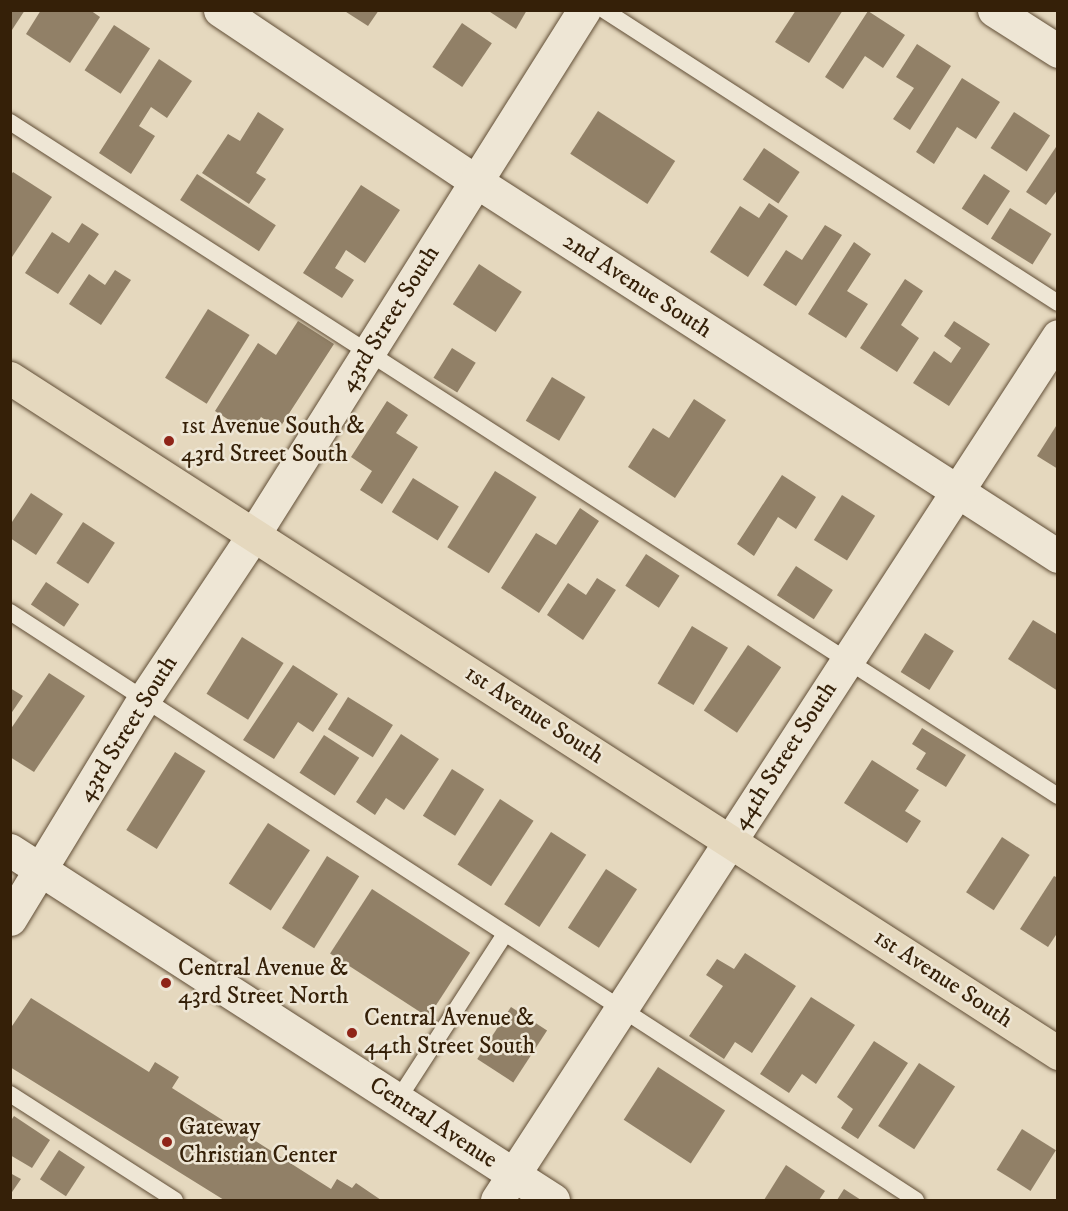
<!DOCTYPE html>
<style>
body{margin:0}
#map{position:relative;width:1068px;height:1211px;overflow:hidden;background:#e5d8be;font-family:"IM FELL DW Pica",serif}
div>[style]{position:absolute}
.building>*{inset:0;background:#918067;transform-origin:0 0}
.roads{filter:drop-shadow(0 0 2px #614e36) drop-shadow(0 0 2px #614e36)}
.service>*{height:16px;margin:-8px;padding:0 8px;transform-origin:8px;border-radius:8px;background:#eee6d5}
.minor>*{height:33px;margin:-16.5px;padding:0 16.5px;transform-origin:16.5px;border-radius:16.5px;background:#eee6d5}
.secondary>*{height:33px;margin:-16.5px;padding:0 16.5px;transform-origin:16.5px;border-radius:16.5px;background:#eee6d5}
.primary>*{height:33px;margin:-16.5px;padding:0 16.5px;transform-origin:16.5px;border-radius:16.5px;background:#e5d8be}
.dots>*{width:16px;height:16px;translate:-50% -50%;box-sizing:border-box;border:3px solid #eee6d5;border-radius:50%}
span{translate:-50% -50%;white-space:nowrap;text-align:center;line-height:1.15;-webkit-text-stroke:5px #eee6d5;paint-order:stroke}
.street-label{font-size:24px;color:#352008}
.poi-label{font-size:24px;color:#352008}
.left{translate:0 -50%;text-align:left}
.frame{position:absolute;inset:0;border:12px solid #352008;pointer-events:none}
</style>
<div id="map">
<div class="building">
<div style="clip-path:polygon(10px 10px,25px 10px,10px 33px)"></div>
<div style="clip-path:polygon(41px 10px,90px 10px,100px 17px,70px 63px,26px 34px)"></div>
<div style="clip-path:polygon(343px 10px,379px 10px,368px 26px)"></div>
<div style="clip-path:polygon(487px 10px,527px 10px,516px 29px)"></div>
<div style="clip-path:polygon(796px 10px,843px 10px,809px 63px,775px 42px)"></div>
<div style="clip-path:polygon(868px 11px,905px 35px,883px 68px,865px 56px,843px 89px,825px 77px)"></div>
<div style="left:462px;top:23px;width:36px;height:53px;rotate:34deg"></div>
<div style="left:114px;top:25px;width:43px;height:54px;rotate:33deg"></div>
<div style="clip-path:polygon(917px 44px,951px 66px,910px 130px,893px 119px,914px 88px,896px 77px)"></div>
<div style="clip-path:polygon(159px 59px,192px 81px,167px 118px,151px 107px,139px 126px,155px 136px,131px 174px,99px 153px)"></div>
<div style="clip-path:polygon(962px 78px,1000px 102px,976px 139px,957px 127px,934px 164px,916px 152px)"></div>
<div style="left:598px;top:111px;width:92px;height:51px;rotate:33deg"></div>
<div style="clip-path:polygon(258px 112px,284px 129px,256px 173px,266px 179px,249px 204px,202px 173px,228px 134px,240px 141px)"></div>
<div style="left:1014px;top:112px;width:43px;height:43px;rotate:33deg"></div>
<div style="clip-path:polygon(1058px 144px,1058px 189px,1046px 205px,1026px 192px)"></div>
<div style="left:764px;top:148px;width:43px;height:38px;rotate:34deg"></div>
<div style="clip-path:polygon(13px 172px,52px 197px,10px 260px,10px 176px)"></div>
<div style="left:197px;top:174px;width:94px;height:31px;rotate:33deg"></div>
<div style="left:984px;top:174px;width:31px;height:41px;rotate:33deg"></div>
<div style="clip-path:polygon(361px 185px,400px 210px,365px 263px,346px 250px,335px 268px,354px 280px,342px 298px,303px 273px)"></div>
<div style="clip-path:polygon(769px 203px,788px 216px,748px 277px,710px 252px,740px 206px,759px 218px)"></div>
<div style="left:1010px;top:208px;width:49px;height:36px;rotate:32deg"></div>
<div style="clip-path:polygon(82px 223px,99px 234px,58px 294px,25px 273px,52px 232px,69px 243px)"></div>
<div style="clip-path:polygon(825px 225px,842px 235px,796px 306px,763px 285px,786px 250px,802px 260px)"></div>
<div style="clip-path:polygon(854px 242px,871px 254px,847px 291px,868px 304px,846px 338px,808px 314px)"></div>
<div style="left:479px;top:264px;width:51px;height:48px;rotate:33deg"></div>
<div style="clip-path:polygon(115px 270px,131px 280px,101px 325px,69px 304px,89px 274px,105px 285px)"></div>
<div style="clip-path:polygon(905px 279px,923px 291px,901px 325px,919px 338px,897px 372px,860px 348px)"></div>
<div style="left:208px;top:309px;width:49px;height:81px;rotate:32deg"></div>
<div style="clip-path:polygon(298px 321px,334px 344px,279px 429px,261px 417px,251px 434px,215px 411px,258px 343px,276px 355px)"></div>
<div style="clip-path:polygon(954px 321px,990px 344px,949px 406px,913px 383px,934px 351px,951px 363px,961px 348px,944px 336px)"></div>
<div style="left:452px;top:348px;width:28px;height:35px;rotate:32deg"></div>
<div style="left:552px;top:377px;width:39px;height:51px;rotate:31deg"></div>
<div style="clip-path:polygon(694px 399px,726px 420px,675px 498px,628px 467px,653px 428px,669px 438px)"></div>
<div style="clip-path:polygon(387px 401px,408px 415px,396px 433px,418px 447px,382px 504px,360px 490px,372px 471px,351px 457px)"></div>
<div style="clip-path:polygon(1058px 423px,1058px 469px,1037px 456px)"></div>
<div style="left:495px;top:471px;width:49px;height:90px;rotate:32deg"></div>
<div style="clip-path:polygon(782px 475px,816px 497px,796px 529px,778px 517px,754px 556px,737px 544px)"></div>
<div style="left:413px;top:478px;width:54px;height:40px;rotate:32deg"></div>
<div style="clip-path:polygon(31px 493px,63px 514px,36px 555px,10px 538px,10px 525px)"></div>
<div style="left:842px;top:495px;width:39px;height:53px;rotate:32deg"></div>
<div style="clip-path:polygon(580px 508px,599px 521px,539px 613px,501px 588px,536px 533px,556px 545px)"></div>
<div style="left:83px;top:522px;width:38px;height:49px;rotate:33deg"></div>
<div style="left:646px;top:554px;width:40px;height:38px;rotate:33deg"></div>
<div style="left:796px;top:566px;width:44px;height:35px;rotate:33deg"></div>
<div style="clip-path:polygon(597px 578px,616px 590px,583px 640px,547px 615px,568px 583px,586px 595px)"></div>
<div style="left:46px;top:582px;width:40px;height:27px;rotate:34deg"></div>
<div style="clip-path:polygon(1033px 620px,1058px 635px,1058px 691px,1008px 659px)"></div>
<div style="left:692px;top:626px;width:42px;height:67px;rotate:31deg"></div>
<div style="left:925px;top:633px;width:34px;height:46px;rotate:32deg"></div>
<div style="left:242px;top:637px;width:49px;height:67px;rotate:32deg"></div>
<div style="left:748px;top:645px;width:40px;height:79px;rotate:34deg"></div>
<div style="clip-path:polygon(293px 665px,338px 694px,313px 732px,298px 722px,274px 759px,243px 740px)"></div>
<div style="clip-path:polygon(49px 673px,85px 696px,34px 772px,10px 757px,10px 730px)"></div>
<div style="clip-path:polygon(10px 688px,23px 696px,10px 715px)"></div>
<div style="left:348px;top:697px;width:53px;height:38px;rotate:32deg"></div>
<div style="clip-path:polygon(922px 728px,966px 755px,946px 787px,916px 769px,926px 753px,912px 744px)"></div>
<div style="clip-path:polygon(401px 734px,439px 759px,404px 810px,386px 798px,375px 815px,356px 802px)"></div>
<div style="left:324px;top:735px;width:42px;height:45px;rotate:33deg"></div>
<div style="left:175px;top:752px;width:36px;height:92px;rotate:32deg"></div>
<div style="clip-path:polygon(872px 760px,919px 790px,905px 811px,921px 821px,907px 843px,844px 803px)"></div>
<div style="left:452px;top:769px;width:38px;height:55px;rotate:32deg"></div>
<div style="left:500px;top:799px;width:40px;height:78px;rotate:33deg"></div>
<div style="left:268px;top:823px;width:50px;height:72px;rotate:33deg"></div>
<div style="left:551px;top:832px;width:42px;height:86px;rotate:33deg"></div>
<div style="left:1002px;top:837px;width:33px;height:66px;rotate:33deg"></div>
<div style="left:327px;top:856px;width:38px;height:85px;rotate:32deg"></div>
<div style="left:606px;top:869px;width:37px;height:70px;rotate:33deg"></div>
<div style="clip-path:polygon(1054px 876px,1058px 878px,1058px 932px,1048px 947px,1020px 929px)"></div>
<div style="left:372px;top:889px;width:117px;height:77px;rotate:33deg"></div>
<div style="clip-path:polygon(745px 953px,796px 986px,752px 1053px,735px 1042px,724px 1059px,689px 1036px,723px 986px,706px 975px,717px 959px,734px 969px)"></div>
<div style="clip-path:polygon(811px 997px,855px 1025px,816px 1084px,802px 1074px,789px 1093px,760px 1074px)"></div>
<div style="clip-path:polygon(31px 998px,149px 1072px,155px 1062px,179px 1077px,172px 1088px,331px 1189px,337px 1179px,352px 1188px,356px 1183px,381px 1200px,224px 1200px,10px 1067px,10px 1029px)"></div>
<div style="left:511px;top:1007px;width:43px;height:62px;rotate:33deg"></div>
<div style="clip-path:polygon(874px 1041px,908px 1063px,858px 1139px,841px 1128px,853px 1109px,837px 1097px)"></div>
<div style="left:919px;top:1063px;width:43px;height:75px;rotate:33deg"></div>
<div style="left:658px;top:1067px;width:80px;height:63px;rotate:33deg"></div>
<div style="clip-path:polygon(14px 1116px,50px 1140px,32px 1168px,10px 1155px,10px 1122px)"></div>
<div style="left:1022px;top:1129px;width:40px;height:48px;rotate:32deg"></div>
<div style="left:59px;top:1150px;width:31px;height:35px;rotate:33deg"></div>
<div style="clip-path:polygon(786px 1165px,825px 1191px,819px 1200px,764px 1200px)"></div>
<div style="clip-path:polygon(10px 1173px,21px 1179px,10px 1195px)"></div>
<div style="clip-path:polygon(844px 1189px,861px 1200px,837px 1200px)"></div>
</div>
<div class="roads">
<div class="service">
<div style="left:604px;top:10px;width:540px;rotate:32.84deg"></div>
<div style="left:10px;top:122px;width:1246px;rotate:32.75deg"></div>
<div style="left:10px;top:612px;width:1080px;rotate:32.98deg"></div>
<div style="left:10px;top:1094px;width:196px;rotate:32.7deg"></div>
<div style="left:397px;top:1101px;width:199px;rotate:-57.1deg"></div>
</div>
<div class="minor">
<div style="left:220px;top:10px;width:309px;rotate:33.8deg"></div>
<div style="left:477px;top:182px;width:691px;rotate:32.77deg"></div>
<div style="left:994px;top:10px;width:76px;rotate:32.6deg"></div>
<div style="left:10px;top:919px;width:258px;rotate:-58.7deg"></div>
<div style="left:144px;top:699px;width:198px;rotate:-56.3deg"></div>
<div style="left:254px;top:534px;width:619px;rotate:-57.8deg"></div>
<div style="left:497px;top:1200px;width:1030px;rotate:-57deg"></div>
</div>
<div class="secondary">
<div style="left:10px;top:850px;width:646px;rotate:32.8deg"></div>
</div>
<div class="primary">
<div style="left:10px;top:378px;width:1247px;rotate:32.78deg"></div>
</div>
</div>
<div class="dots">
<div style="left:169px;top:441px;background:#8f2418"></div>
<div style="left:166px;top:983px;background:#8f2418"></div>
<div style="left:352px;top:1033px;background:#8f2418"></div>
<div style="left:167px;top:1142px;background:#8f2418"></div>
</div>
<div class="street-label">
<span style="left:637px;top:286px;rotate:33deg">2nd Avenue South</span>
<span style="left:390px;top:319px;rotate:-58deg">43rd Street South</span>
<span style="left:534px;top:715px;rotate:33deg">1st Avenue South</span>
<span style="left:128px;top:729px;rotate:-58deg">43rd Street South</span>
<span style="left:785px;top:756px;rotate:-57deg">44th Street South</span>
<span style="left:943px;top:979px;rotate:33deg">1st Avenue South</span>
<span style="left:433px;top:1123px;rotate:33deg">Central Avenue</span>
</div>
<div class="poi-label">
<span class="left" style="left:181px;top:441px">1st Avenue South &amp;<br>43rd Street South</span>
<span class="left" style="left:178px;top:983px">Central Avenue &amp;<br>43rd Street North</span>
<span class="left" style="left:364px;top:1033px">Central Avenue &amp;<br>44th Street South</span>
<span class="left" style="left:179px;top:1142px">Gateway<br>Christian Center</span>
</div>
<div class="frame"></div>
</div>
